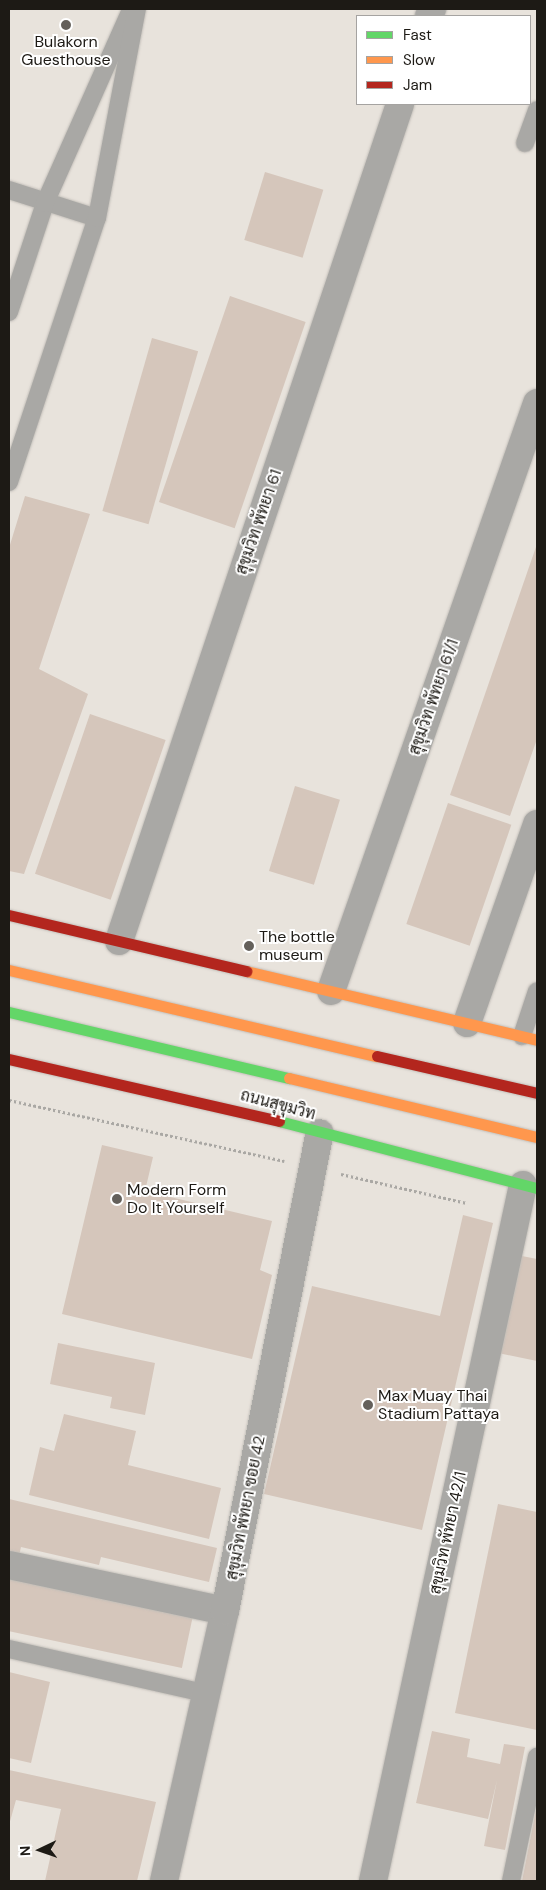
<!DOCTYPE html>
<meta charset="utf-8">
<style>
body{margin:0}
#map{position:relative;width:546px;height:1890px;overflow:hidden;background:#e8e3dc;font-family:"DM Sans",Sarabun,sans-serif}
div>[style]{position:absolute}
.building>*{inset:0;background:#d5c6bb;transform-origin:0 0}
.path>*{height:3px;margin-top:-1.5px;transform-origin:0;background:repeating-linear-gradient(90deg,#aaa8a4 0 2.5px,transparent 0 5px)}
.roads{filter:drop-shadow(0 0 1px #c3bfb9) drop-shadow(0 0 1px #c3bfb9)}
.lane>*{height:18px;margin:-9px;padding:0 9px;transform-origin:9px;border-radius:9px;background:#a9a8a5}
.street>*{height:28px;margin:-14px;padding:0 14px;transform-origin:14px;border-radius:14px;background:#a9a8a5}
.fast>*{height:11px;margin:-5.5px;padding:0 5.5px;transform-origin:5.5px;border-radius:5.5px;background:#63d668}
.slow>*{height:11px;margin:-5.5px;padding:0 5.5px;transform-origin:5.5px;border-radius:5.5px;background:#ff974d}
.jam>*{height:11px;margin:-5.5px;padding:0 5.5px;transform-origin:5.5px;border-radius:5.5px;background:#b3261e}
.dots>*{width:14px;height:14px;translate:-50% -50%;box-sizing:border-box;border:2px solid #fff;border-radius:50%}
span{translate:-50% -50%;white-space:nowrap;text-align:center;line-height:1.15;-webkit-text-stroke:4px #fff;paint-order:stroke}
.poi-label{font-size:16px;color:#1d1a15}
.left{translate:0 -50%;text-align:left}
.street-label{font-size:16px;color:#1d1a15}
.frame{position:absolute;inset:0;border:10px solid #1d1a15;pointer-events:none}
.legend{position:absolute;left:356px;top:15px;width:175px;height:90px;box-sizing:border-box;background:#fff;border:1px solid #a5a3a1;margin:0;padding:6px 9px;list-style:none;font-size:15px;color:#1d1a15}
.legend li{display:flex;align-items:center;gap:10px;height:25px}
.legend b{width:25px;border:1px solid #a5a3a1}
.north{position:absolute;left:15px;top:1825px;width:50px;height:50px;-webkit-text-stroke:4px #fff;paint-order:stroke;rotate:267deg;font-size:14px;font-weight:700;line-height:20px;text-align:center;color:#1d1a15}
.north::after{content:'';display:block;margin:auto;width:18px;height:22px;background:#1d1a15;clip-path:polygon(50% 0,100% 100%,50% 72%,0 100%)}
</style>
<div id="map">
<div class="building">
<div style="left:265px;top:172px;width:61px;height:71px;rotate:17deg"></div>
<div style="left:230px;top:296px;width:80px;height:218px;rotate:19deg"></div>
<div style="left:152px;top:338px;width:48px;height:180px;rotate:16deg"></div>
<div style="clip-path:polygon(25px 496px,90px 514px,39px 669px,88px 694px,24px 874px,9px 871px,9px 548px)"></div>
<div style="clip-path:polygon(537px 544px,537px 739px,510px 816px,450px 795px)"></div>
<div style="left:90px;top:714px;width:80px;height:169px;rotate:19deg"></div>
<div style="left:295px;top:786px;width:47px;height:89px;rotate:17deg"></div>
<div style="left:448px;top:803px;width:67px;height:128px;rotate:19deg"></div>
<div style="clip-path:polygon(102px 1145px,153px 1157px,145px 1191px,272px 1221px,260px 1270px,272px 1275px,252px 1359px,62px 1314px)"></div>
<div style="clip-path:polygon(463px 1215px,493px 1223px,422px 1530px,264px 1494px,312px 1286px,440px 1316px)"></div>
<div style="clip-path:polygon(522px 1256px,537px 1259px,537px 1361px,498px 1353px)"></div>
<div style="clip-path:polygon(58px 1343px,155px 1363px,145px 1415px,110px 1408px,112px 1397px,50px 1384px)"></div>
<div style="clip-path:polygon(64px 1414px,136px 1431px,128px 1465px,221px 1488px,209px 1539px,29px 1495px,40px 1447px,54px 1451px)"></div>
<div style="clip-path:polygon(9px 1499px,217px 1548px,209px 1582px,101px 1557px,99px 1565px,21px 1547px,18px 1560px,9px 1557px)"></div>
<div style="clip-path:polygon(498px 1504px,537px 1512px,537px 1730px,455px 1713px)"></div>
<div style="left:9px;top:1577px;width:188px;height:53px;rotate:12deg"></div>
<div style="clip-path:polygon(9px 1672px,50px 1682px,31px 1763px,9px 1758px)"></div>
<div style="clip-path:polygon(432px 1731px,470px 1739px,467px 1757px,500px 1764px,504px 1744px,525px 1747px,505px 1850px,484px 1846px,497px 1780px,488px 1819px,416px 1803px)"></div>
<div style="clip-path:polygon(9px 1770px,156px 1802px,137px 1881px,45px 1881px,61px 1809px,16px 1800px,9px 1825px)"></div>
<div style="clip-path:polygon(536px 1810px,537px 1881px,522px 1881px)"></div>
</div>
<div class="path">
<div style="left:9px;top:1100px;width:282px;rotate:12.5deg"></div>
<div style="left:341px;top:1174px;width:129px;rotate:13deg"></div>
</div>
<div class="roads">
<div class="lane">
<div style="left:525px;top:143px;width:35px;rotate:-70deg"></div>
<div style="left:9px;top:190px;width:92px;rotate:17.7deg"></div>
<div style="left:9px;top:312px;width:115px;rotate:-71.7deg"></div>
<div style="left:45px;top:203px;width:207px;rotate:-66deg"></div>
<div style="left:9px;top:482px;width:278px;rotate:-71.6deg"></div>
<div style="left:97px;top:218px;width:213px;rotate:-79.2deg"></div>
<div style="left:522px;top:1036px;width:47px;rotate:-71.6deg"></div>
<div style="left:9px;top:1649px;width:201px;rotate:12.7deg"></div>
<div style="left:511px;top:1881px;width:127px;rotate:-78.2deg"></div>
</div>
<div class="street">
<div style="left:429px;top:16px;width:8px;rotate:-67deg"></div>
<div style="left:119px;top:941px;width:883px;rotate:-71.44deg"></div>
<div style="left:331px;top:991px;width:623px;rotate:-70.69deg"></div>
<div style="left:467px;top:1023px;width:211px;rotate:-70.6deg"></div>
<div style="left:9px;top:1565px;width:221px;rotate:12deg"></div>
<div style="left:164px;top:1881px;width:277px;rotate:-77.3deg"></div>
<div style="left:225px;top:1611px;width:487px;rotate:-78.8deg"></div>
<div style="left:373px;top:1881px;width:712px;rotate:-77.84deg"></div>
</div>
<div class="fast">
<div style="left:9px;top:1012px;width:288px;rotate:13.3deg"></div>
<div style="left:279px;top:1121px;width:267px;rotate:14.6deg"></div>
</div>
<div class="slow">
<div style="left:9px;top:970px;width:378px;rotate:13.2deg"></div>
<div style="left:246px;top:971px;width:299px;rotate:13.3deg"></div>
<div style="left:289px;top:1078px;width:255px;rotate:13.4deg"></div>
</div>
<div class="jam">
<div style="left:9px;top:915px;width:244px;rotate:13.3deg"></div>
<div style="left:377px;top:1056px;width:164px;rotate:13deg"></div>
<div style="left:9px;top:1059px;width:277px;rotate:12.9deg"></div>
</div>
</div>
<div class="dots">
<div style="left:66px;top:25px;background:#64605b"></div>
<div style="left:249px;top:946px;background:#64605b"></div>
<div style="left:117px;top:1199px;background:#64605b"></div>
<div style="left:368px;top:1405px;background:#64605b"></div>
</div>
<div class="poi-label">
<span style="left:66px;top:51px">Bulakorn<br>Guesthouse</span>
<span class="left" style="left:259px;top:946px">The bottle<br>museum</span>
<span class="left" style="left:127px;top:1199px">Modern Form<br>Do It Yourself</span>
<span class="left" style="left:378px;top:1405px">Max Muay Thai<br>Stadium Pattaya</span>
</div>
<div class="street-label">
<span style="left:259px;top:522px;rotate:-71deg">สุขุมวิท พัทยา 61</span>
<span style="left:434px;top:697px;rotate:-71deg">สุขุมวิท พัทยา 61/1</span>
<span style="left:278px;top:1105px;rotate:15deg">ถนนสุขุมวิท</span>
<span style="left:246px;top:1508px;rotate:-79deg">สุขุมวิท พัทยา ซอย 42</span>
<span style="left:448px;top:1533px;rotate:-78deg">สุขุมวิท พัทยา 42/1</span>
</div>
<div class="frame"></div>
<ul class="legend">
<li><b style="height:6px;background:#63d668"></b>Fast</li>
<li><b style="height:6px;background:#ff974d"></b>Slow</li>
<li><b style="height:6px;background:#b3261e"></b>Jam</li>
</ul>
<div class="north">N</div>
</div>
